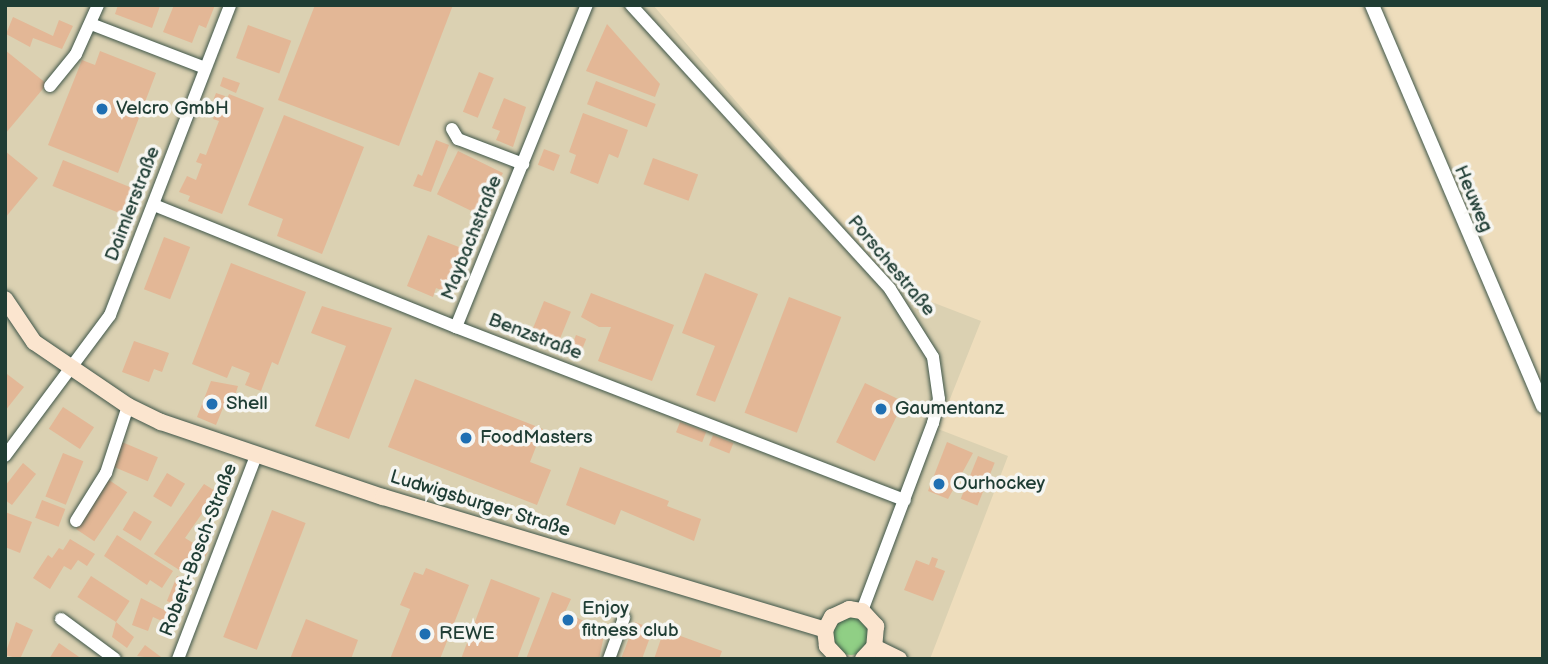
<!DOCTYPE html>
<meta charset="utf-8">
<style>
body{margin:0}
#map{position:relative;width:1548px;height:664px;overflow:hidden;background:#eeddbc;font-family:"Balsamiq Sans",sans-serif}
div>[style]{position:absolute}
.built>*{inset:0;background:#dbd1b2}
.green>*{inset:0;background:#90cf85}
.round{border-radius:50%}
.building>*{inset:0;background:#e3b796;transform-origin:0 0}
.roads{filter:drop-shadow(0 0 2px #3e5548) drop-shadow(0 0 2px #3e5548)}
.minor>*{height:12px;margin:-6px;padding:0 6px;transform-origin:6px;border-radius:6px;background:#fff}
.tertiary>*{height:14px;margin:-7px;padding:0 7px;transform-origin:7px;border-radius:7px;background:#fff}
.secondary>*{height:16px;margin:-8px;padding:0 8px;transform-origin:8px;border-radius:8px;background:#fbe5cf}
.dots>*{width:19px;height:19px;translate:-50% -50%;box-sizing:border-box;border:4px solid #f6f6f2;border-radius:50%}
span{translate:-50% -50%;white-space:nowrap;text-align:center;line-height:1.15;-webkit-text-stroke:7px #f6f6f2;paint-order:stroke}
.poi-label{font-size:19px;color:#1f3d34}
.left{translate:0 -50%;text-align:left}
.street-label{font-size:19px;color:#1f3d34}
.frame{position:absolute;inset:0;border:7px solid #1f3d34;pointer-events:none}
</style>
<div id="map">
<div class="built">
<div style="clip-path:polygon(5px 5px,653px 5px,898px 289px,981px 321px,938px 429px,1008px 456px,930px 659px,5px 659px)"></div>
</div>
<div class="green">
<div class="round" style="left:832px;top:617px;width:38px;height:38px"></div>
</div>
<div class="building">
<div style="clip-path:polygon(118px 5px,157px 5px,160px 6px,152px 28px,115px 14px)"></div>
<div style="clip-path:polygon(174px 5px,215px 5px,206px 28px,199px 25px,192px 43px,163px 32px)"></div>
<div style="clip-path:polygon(315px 5px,453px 5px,399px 146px,278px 100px)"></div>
<div style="clip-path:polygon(13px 17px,53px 36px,59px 20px,73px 26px,62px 49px,33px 38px,30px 47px,6px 34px)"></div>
<div style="clip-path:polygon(607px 24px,660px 84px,655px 97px,586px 71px)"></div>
<div style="left:248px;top:25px;width:46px;height:35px;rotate:20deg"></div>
<div style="clip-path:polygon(5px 50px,47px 84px,5px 134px)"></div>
<div style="clip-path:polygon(100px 51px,156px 73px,118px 173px,48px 145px,82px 60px,95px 65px)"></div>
<div style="left:479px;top:72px;width:16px;height:43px;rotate:22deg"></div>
<div style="clip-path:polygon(223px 77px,240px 83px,236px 93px,220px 86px)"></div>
<div style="left:596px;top:81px;width:64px;height:25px;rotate:21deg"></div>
<div style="clip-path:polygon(216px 93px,225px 96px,222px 111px,229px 94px,264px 108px,222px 214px,188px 201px,190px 196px,179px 192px,187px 176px,196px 180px,202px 164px,196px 162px,200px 153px,206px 155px,219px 121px,213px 119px,217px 108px,211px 106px)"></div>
<div style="clip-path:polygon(504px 98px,526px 107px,513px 147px,496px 140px,500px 131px,492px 128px)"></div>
<div style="clip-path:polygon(583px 113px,628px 130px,618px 158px,609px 154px,598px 184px,570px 173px,576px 155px,569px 152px)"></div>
<div style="clip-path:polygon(284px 115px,364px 147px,322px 254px,277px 236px,283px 219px,248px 205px)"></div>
<div style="clip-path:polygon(436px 140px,449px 145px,431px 192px,413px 186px,418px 174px,422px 176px)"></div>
<div style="left:544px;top:149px;width:17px;height:17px;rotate:21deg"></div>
<div style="clip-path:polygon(5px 151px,38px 178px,5px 218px)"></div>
<div style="left:458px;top:151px;width:50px;height:48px;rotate:26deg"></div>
<div style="left:653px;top:158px;width:48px;height:28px;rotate:20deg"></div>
<div style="left:63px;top:160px;width:74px;height:28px;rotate:22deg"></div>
<div style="clip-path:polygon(428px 235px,464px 249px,460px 260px,465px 262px,452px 294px,436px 288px,433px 297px,407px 286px)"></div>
<div style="left:164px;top:237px;width:28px;height:56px;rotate:21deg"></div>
<div style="clip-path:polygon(231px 263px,306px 292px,278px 365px,272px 362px,261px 391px,245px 385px,250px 373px,232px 366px,227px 378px,192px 364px)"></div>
<div style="clip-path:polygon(705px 273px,758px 294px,715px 402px,696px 395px,715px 346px,682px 333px)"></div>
<div style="clip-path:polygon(591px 293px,674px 325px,652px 381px,598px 361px,611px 327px,599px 327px,581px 317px)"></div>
<div style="left:789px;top:297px;width:56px;height:124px;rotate:21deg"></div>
<div style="left:544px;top:301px;width:29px;height:35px;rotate:22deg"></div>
<div style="clip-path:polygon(322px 306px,392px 328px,349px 439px,315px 426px,346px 346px,311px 333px)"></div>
<div style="left:576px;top:335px;width:11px;height:17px;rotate:22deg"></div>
<div style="clip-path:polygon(134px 341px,169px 353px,162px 372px,154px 369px,149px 382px,122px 372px)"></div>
<div style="clip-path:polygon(7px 374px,24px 387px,5px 411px,5px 376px)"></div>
<div style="clip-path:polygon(415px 379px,543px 429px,530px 462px,551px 470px,537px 505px,388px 447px)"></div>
<div style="clip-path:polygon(211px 381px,238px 386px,235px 396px,241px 398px,239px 402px,227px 398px,216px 425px,197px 417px)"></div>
<div style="left:865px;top:383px;width:43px;height:66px;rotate:26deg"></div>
<div style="left:63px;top:407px;width:37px;height:26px;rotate:33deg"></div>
<div style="left:680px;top:422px;width:28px;height:11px;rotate:21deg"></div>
<div style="left:713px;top:435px;width:22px;height:11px;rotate:22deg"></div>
<div style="left:122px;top:442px;width:39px;height:26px;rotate:23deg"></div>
<div style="clip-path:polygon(947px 442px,973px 453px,948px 499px,928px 491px)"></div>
<div style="left:63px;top:453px;width:22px;height:47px;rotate:22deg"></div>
<div style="left:978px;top:456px;width:18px;height:46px;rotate:22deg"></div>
<div style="clip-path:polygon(23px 463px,36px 474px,12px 505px,5px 500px,5px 486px)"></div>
<div style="clip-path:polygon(580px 467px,669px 501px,667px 506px,701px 519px,694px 541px,621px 510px,615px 525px,566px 505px)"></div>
<div style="left:167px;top:473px;width:21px;height:27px;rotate:31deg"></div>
<div style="left:109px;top:480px;width:22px;height:59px;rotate:34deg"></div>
<div style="clip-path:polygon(204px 484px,217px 492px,185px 538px,208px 552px,192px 578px,154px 554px)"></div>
<div style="left:42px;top:500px;width:25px;height:19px;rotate:21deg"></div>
<div style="left:272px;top:510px;width:36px;height:136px;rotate:21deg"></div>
<div style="left:134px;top:511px;width:21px;height:22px;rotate:31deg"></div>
<div style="clip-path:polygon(5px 512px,32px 522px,20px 553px,5px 547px)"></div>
<div style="clip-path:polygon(117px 535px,173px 571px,162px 588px,150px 580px,147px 585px,104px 556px)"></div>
<div style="clip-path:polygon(70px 539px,95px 554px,87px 566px,78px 560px,71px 570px,64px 566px,50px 589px,33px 578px,48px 555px,52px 558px,59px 548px,63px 550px)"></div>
<div style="clip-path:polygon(932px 557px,938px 559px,935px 567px,945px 571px,933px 601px,904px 590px,916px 560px,929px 565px)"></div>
<div style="clip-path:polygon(426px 568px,469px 585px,440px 659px,390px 659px,410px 609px,400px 605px,414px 572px,423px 575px)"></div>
<div style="left:91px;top:576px;width:46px;height:25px;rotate:33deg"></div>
<div style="left:177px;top:576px;width:11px;height:27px;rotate:22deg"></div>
<div style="clip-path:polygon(491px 579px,540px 598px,517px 659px,461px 659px)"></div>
<div style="clip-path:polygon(552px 592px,571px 599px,565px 612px,605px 631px,599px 659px,526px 659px)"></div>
<div style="clip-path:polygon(141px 598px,168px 612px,164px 622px,153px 617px,148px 631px,132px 625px)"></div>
<div style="clip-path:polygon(306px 619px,358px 640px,351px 659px,290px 659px)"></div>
<div style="clip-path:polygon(16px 622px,33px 630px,20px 659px,5px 655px)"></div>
<div style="clip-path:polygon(116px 622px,134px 637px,127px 648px,112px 637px)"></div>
<div style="clip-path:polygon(635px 622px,653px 629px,642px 659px,621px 659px)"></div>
<div style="clip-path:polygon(664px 630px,722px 651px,719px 659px,654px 659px)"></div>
<div style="clip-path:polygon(59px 643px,82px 659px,49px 659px)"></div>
<div style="clip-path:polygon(145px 645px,161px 657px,159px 659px,137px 656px)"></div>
</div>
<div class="roads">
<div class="minor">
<div style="left:631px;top:5px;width:384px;rotate:47.6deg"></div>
<div style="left:890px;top:289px;width:80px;rotate:57.7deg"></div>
<div style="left:933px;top:357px;width:42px;rotate:81.9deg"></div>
<div style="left:939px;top:399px;width:25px;rotate:104deg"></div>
<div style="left:933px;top:423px;width:201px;rotate:110.7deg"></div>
<div style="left:91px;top:24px;width:122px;rotate:21.1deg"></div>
<div style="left:50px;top:86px;width:41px;rotate:-50.9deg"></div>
<div style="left:76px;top:54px;width:54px;rotate:-65.8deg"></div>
<div style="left:452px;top:129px;width:12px;rotate:59deg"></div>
<div style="left:458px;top:139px;width:70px;rotate:21deg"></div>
<div style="left:154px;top:205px;width:326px;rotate:22deg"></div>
<div style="left:456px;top:327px;width:481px;rotate:21.1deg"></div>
<div style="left:456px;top:327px;width:348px;rotate:-67.9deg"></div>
<div style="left:5px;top:456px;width:176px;rotate:-53.3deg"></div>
<div style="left:110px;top:315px;width:332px;rotate:-68.8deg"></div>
<div style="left:76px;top:521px;width:57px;rotate:-58deg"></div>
<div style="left:106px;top:473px;width:71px;rotate:-71.8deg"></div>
<div style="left:61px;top:619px;width:67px;rotate:36.5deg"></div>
<div style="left:178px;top:659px;width:217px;rotate:-69deg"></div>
<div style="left:609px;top:659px;width:44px;rotate:-69.9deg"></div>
</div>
<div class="tertiary">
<div style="left:1372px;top:5px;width:436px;rotate:66.9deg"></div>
</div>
<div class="secondary">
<div style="left:5px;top:299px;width:52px;rotate:56deg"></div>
<div style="left:34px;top:342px;width:114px;rotate:34.2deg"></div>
<div style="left:128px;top:406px;width:37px;rotate:26deg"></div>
<div style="left:161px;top:422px;width:234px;rotate:18.7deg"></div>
<div style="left:383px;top:497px;width:462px;rotate:16.7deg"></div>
<div style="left:874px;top:647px;width:28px;rotate:26deg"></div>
<div style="left:839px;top:659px;width:18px;rotate:-133deg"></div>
<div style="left:827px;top:646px;width:16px;rotate:-97deg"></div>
<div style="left:825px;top:630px;width:15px;rotate:-62deg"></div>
<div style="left:832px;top:617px;width:19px;rotate:-25deg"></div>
<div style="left:849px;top:609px;width:13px;rotate:9deg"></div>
<div style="left:862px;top:611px;width:21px;rotate:47deg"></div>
<div style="left:876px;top:626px;width:21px;rotate:95deg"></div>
<div style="left:874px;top:647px;width:16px;rotate:133deg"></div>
</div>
</div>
<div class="dots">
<div style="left:102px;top:109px;background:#1f6fb2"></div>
<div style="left:212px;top:404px;background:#1f6fb2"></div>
<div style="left:881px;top:409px;background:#1f6fb2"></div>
<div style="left:466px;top:438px;background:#1f6fb2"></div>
<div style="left:939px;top:484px;background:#1f6fb2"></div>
<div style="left:568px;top:620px;background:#1f6fb2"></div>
<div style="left:425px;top:634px;background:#1f6fb2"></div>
</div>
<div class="poi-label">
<span class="left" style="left:116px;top:109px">Velcro GmbH</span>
<span class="left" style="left:226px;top:404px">Shell</span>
<span class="left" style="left:895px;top:409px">Gaumentanz</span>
<span class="left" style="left:480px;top:438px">FoodMasters</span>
<span class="left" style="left:953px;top:484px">Ourhockey</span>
<span class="left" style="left:582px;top:620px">Enjoy<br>fitness club</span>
<span class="left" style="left:439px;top:634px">REWE</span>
</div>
<div class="street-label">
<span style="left:1473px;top:199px;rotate:67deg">Heuweg</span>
<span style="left:133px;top:204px;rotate:-69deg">Daimlerstraße</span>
<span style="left:472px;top:238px;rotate:-68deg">Maybachstraße</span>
<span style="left:891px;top:266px;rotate:50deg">Porschestraße</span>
<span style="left:535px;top:337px;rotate:21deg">Benzstraße</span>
<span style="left:480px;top:504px;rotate:17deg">Ludwigsburger Straße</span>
<span style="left:199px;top:550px;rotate:-69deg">Robert-Bosch-Straße</span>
</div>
<div class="frame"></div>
</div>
